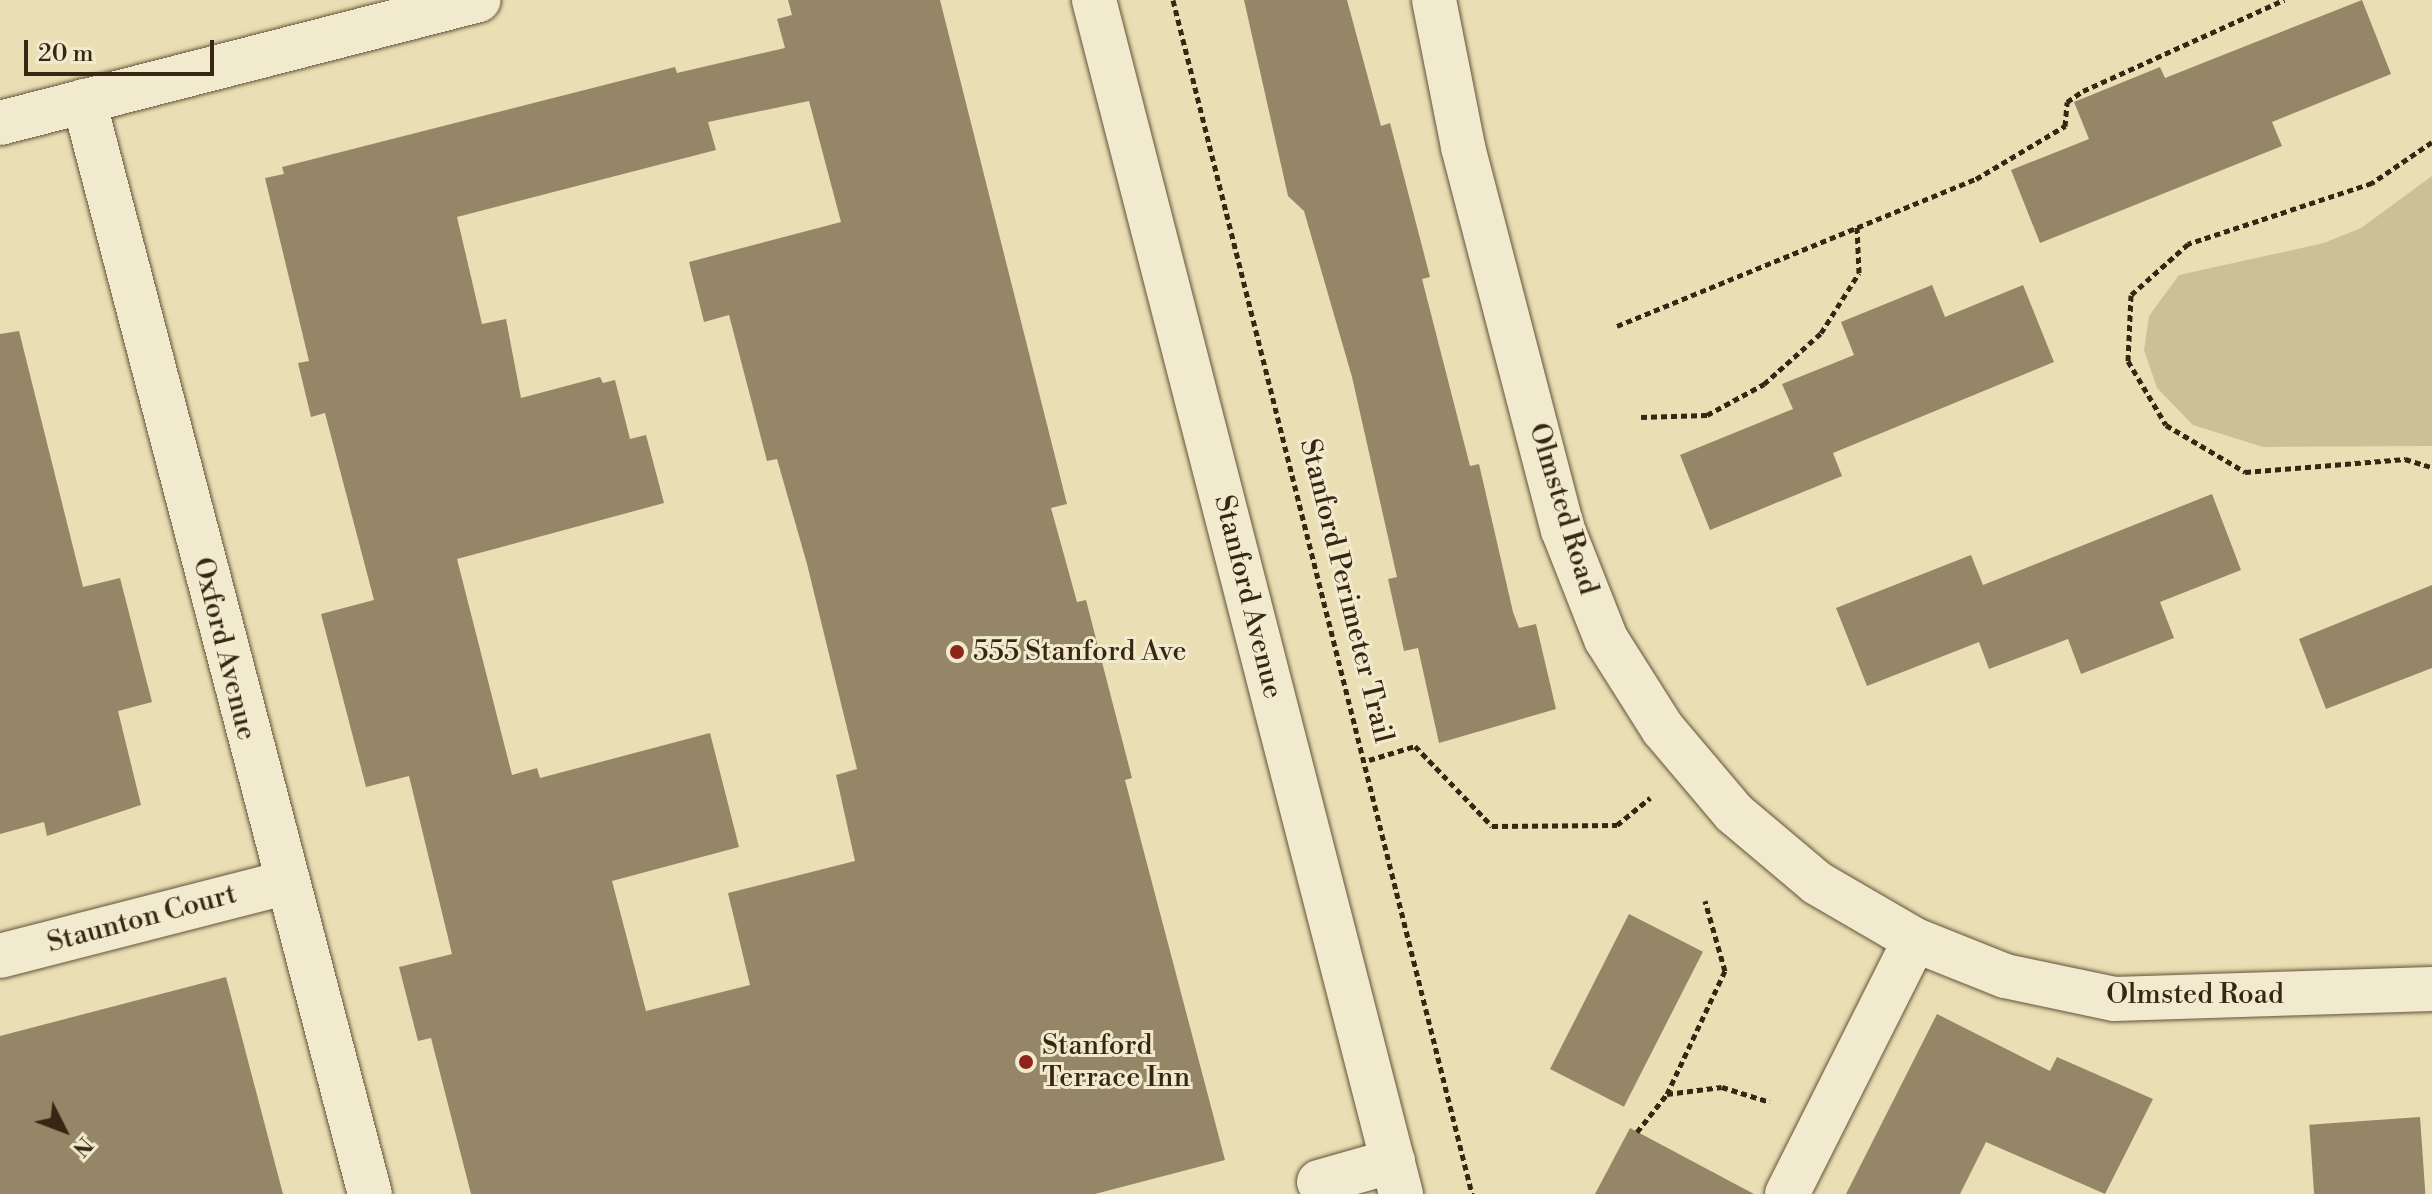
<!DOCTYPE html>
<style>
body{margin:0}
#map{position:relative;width:2432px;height:1194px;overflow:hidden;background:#eadfb4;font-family:"Libre Bodoni",serif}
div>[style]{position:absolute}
.green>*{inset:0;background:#cbc098}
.building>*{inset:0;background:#948666;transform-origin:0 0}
.path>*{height:5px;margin-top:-2.5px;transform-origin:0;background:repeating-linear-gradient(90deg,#362612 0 6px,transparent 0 10px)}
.roads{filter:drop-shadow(0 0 2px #63543a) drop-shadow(0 0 2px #63543a)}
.minor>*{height:44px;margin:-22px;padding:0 22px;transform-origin:22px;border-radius:22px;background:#f1eace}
.dots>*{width:22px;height:22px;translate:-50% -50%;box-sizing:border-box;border:4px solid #f1eace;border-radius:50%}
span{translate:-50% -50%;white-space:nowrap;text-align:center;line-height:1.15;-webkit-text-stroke:6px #f1eace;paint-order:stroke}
.street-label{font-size:28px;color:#362612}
.poi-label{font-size:28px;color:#362612}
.left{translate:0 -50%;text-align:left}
.north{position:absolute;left:24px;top:1090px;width:80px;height:80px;-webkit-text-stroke:6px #f1eace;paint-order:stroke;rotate:132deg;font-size:22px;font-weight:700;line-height:32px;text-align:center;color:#362612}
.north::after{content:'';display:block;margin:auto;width:28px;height:36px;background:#362612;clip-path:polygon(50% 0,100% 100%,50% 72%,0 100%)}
.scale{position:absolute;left:24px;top:40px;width:190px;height:36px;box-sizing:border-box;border:4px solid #362612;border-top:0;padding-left:10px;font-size:24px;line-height:28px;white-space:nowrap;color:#362612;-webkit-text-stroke:6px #f1eace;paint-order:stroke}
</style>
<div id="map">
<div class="green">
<div style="clip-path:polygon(2432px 176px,2432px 446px,2263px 447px,2193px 425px,2157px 388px,2144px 350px,2149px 316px,2179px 275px,2324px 243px,2361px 228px)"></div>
</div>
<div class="building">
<div style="clip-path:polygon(evenodd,788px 0,940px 0,1067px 504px,1051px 508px,1077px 602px,1086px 600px,1132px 778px,1125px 780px,1225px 1160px,1095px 1194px,471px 1194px,431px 1038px,418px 1041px,399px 967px,452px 954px,409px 776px,366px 787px,321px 614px,374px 600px,325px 413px,311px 417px,298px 363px,309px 361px,265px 178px,284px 174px,282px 167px,675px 67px,677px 73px,785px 48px,777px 19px,792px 15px,788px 0,809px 101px,841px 222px,689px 262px,704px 322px,729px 315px,767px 461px,777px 459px,807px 564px,857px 769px,836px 775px,855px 861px,728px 893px,750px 985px,646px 1011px,612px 881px,739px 847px,710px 733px,540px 778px,537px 768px,512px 775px,457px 559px,664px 503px,646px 435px,630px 439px,615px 380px,603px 383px,600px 377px,521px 398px,506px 319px,482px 324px,457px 217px,716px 150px,708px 122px,809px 101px)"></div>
<div style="clip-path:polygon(1244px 0,1347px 0,1381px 126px,1390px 123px,1430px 277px,1422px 279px,1470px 466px,1479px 464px,1513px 612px,1519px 628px,1536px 624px,1556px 709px,1439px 743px,1418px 648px,1404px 651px,1388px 579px,1397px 577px,1352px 377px,1304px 211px,1288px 196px)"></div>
<div style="clip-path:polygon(2362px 0,2391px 74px,2272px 122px,2282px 146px,2040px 243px,2011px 170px,2089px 139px,2074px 102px,2160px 67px,2165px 78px)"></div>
<div style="clip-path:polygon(1932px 285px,1945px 317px,2023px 285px,2054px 362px,1833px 453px,1842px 476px,1710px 530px,1680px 455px,1793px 409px,1782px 384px,1854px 355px,1841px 322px)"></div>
<div style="clip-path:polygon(19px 331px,83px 587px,120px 578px,152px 702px,118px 711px,141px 805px,47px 836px,44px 822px,0 834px,0 334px)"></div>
<div style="clip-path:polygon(2212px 494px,2241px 570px,2160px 602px,2174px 638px,2081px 674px,2068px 639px,1989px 669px,1979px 642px,1867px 686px,1836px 608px,1971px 555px,1983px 585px)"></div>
<div style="clip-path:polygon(2432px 585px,2432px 668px,2326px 709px,2299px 639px)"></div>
<div style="left:1629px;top:914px;width:83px;height:174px;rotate:27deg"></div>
<div style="clip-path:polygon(226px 977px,283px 1194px,0 1194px,0 1036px)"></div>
<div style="clip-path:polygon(1937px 1014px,2050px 1071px,2057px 1057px,2153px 1099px,2105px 1194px,1986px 1142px,1960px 1194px,1846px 1194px)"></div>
<div style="left:2420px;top:1117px;width:77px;height:111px;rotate:86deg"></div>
<div style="clip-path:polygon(1630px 1128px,1754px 1194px,1595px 1194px)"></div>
</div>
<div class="path">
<div style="left:1173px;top:0;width:1231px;rotate:75.94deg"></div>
<div style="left:2432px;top:142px;width:73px;rotate:145.7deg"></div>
<div style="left:2372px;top:183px;width:194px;rotate:161.7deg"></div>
<div style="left:2188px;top:244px;width:76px;rotate:138.2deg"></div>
<div style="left:2131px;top:295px;width:66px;rotate:92.6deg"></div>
<div style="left:2128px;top:361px;width:74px;rotate:59.3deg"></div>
<div style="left:2166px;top:425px;width:92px;rotate:30.7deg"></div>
<div style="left:2245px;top:472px;width:161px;rotate:-4.6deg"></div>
<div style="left:2405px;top:459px;width:28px;rotate:17deg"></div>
<div style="left:1617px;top:326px;width:388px;rotate:-22.3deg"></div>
<div style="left:1976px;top:179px;width:104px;rotate:-30.8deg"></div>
<div style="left:2065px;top:126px;width:24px;rotate:-85deg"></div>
<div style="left:2067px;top:102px;width:19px;rotate:-35deg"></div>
<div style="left:2083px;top:91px;width:221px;rotate:-24.4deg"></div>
<div style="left:1641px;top:417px;width:66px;rotate:-1.7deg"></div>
<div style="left:1707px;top:415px;width:65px;rotate:-28.5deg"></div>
<div style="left:1764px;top:384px;width:76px;rotate:-41.8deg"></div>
<div style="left:1821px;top:333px;width:71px;rotate:-57.7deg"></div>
<div style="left:1859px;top:273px;width:48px;rotate:-92.4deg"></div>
<div style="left:1369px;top:760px;width:48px;rotate:-16.9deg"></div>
<div style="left:1415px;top:746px;width:111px;rotate:46.1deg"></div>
<div style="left:1492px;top:826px;width:125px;rotate:-0.5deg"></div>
<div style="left:1617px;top:825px;width:43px;rotate:-39.3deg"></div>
<div style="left:1667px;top:1094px;width:55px;rotate:-7.3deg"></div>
<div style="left:1722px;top:1087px;width:50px;rotate:17.4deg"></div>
<div style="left:1637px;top:1132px;width:48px;rotate:-51.7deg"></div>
<div style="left:1667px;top:1094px;width:136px;rotate:-64.8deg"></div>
<div style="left:1725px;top:971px;width:73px;rotate:-105.9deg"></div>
</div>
<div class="roads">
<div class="minor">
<div style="left:1094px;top:0;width:1233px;rotate:75.58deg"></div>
<div style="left:1434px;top:0;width:150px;rotate:78.8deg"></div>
<div style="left:1463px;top:147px;width:396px;rotate:75.4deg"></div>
<div style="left:1563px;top:530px;width:117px;rotate:68.5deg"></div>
<div style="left:1606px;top:639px;width:107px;rotate:57.7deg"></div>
<div style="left:1663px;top:729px;width:110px;rotate:49.8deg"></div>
<div style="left:1734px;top:813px;width:109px;rotate:40.1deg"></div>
<div style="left:1817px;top:883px;width:113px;rotate:30.2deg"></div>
<div style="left:1915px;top:940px;width:97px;rotate:21.8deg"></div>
<div style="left:2005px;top:976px;width:111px;rotate:11.9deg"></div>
<div style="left:2114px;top:999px;width:318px;rotate:-1.8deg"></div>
<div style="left:84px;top:101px;width:1130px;rotate:75.34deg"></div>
<div style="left:0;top:123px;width:494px;rotate:-14.4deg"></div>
<div style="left:0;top:956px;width:293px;rotate:-14.4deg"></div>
<div style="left:1319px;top:1182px;width:77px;rotate:-15.8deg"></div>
<div style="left:1787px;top:1194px;width:284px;rotate:-63.3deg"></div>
</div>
</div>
<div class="dots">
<div style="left:957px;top:652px;background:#8f2418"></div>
<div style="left:1026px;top:1062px;background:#8f2418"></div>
</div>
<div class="street-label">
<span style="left:1563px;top:509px;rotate:73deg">Olmsted Road</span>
<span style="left:1346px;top:591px;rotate:76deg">Stanford Perimeter Trail</span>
<span style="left:1248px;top:597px;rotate:76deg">Stanford Avenue</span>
<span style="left:224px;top:649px;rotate:76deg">Oxford Avenue</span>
<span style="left:142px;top:919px;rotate:-15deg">Staunton Court</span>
<span style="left:2195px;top:995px">Olmsted Road</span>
</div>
<div class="poi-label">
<span class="left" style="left:973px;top:652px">555 Stanford Ave</span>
<span class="left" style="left:1042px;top:1062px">Stanford<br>Terrace Inn</span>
</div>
<div class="north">N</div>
<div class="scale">20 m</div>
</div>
